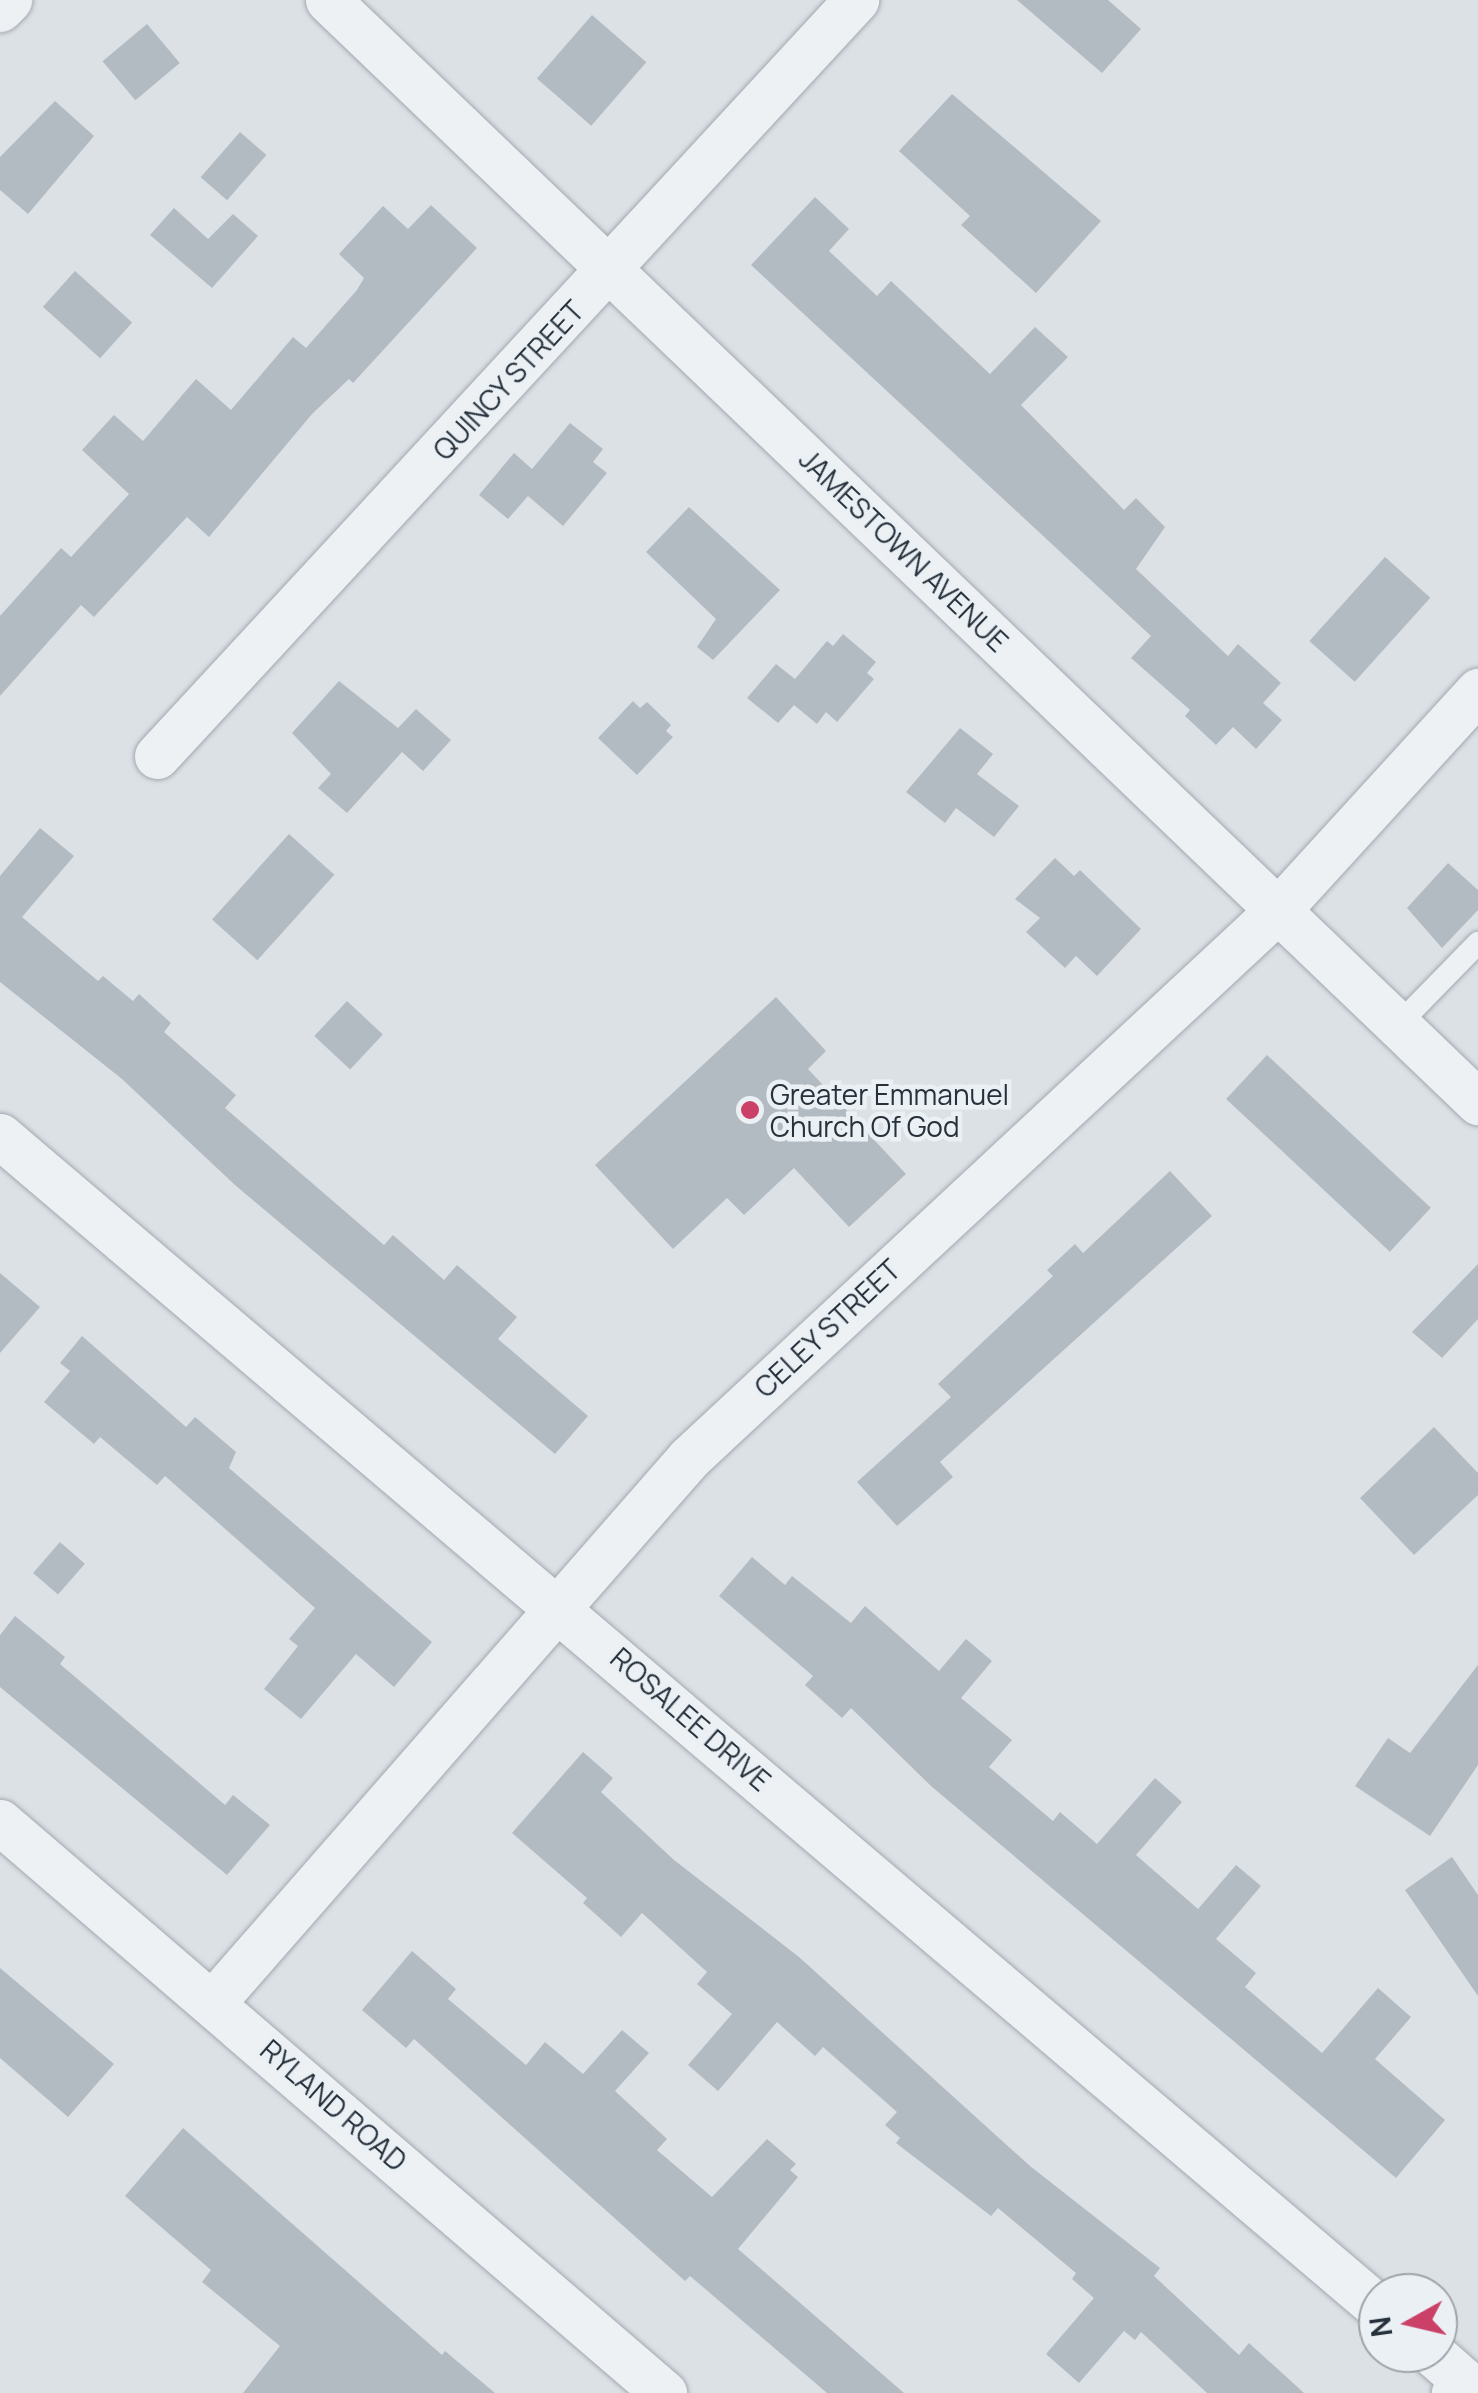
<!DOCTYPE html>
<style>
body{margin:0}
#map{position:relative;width:1478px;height:2393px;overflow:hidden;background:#dce1e6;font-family:Manrope,sans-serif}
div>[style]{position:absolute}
.building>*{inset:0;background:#b3bbc2;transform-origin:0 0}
.roads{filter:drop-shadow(0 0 2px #a2a9b0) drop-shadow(0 0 2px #a2a9b0)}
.service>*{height:22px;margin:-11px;padding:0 11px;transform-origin:11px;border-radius:11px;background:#eef1f4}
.minor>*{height:45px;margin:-22.5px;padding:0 22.5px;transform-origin:22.5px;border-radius:22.5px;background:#eef1f4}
.dots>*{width:28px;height:28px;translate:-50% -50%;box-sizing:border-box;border:5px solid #ebf0f4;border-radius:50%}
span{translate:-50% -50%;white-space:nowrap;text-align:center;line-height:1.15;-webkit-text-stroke:9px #ebf0f4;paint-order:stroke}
.street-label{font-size:28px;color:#26313c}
.poi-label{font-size:28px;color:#26313c}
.left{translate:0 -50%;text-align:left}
.north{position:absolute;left:1358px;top:2273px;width:100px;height:100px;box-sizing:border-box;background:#ebf0f4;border:2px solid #9ca4aa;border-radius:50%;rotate:262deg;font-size:28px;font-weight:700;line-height:40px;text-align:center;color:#26313c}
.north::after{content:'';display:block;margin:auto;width:35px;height:45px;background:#cb4067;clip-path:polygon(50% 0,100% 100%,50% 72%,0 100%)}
</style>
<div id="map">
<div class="building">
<div style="clip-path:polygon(1017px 0,1108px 0,1141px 29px,1102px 73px)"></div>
<div style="left:592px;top:15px;width:72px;height:84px;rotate:41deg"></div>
<div style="left:147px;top:24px;width:51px;height:58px;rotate:50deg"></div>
<div style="clip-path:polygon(952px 94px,1101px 221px,1036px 293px,961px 225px,970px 216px,899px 151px)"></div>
<div style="clip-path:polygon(55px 101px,94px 136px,28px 214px,0 190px,0 157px)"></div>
<div style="left:240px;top:132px;width:35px;height:60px;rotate:41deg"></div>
<div style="clip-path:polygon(815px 197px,849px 229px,829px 251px,877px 296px,891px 281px,990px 374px,1035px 327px,1068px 357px,1021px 405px,1124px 510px,1136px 498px,1165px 527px,1136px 569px,1228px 656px,1238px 644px,1281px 683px,1263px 703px,1282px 720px,1256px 749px,1233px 727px,1216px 745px,1185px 716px,1190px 710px,1131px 658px,1151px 636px,751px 265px)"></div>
<div style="clip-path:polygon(431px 205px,477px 248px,353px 383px,349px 379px,312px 414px,209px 537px,187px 517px,94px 617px,81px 605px,0 696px,0 616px,61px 548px,71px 557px,129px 494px,82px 450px,114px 415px,143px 441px,196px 379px,231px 410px,293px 337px,306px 348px,357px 290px,364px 278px,339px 254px,383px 206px,408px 229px)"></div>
<div style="clip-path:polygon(174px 208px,208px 239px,233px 214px,258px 236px,212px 288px,150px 235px)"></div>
<div style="left:75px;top:271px;width:77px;height:48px;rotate:42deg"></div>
<div style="clip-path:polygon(570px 423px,603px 449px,593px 462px,607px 473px,563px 526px,528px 496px,508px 519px,479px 495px,514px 453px,532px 469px)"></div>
<div style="clip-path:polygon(689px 507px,780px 590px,713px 660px,697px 647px,716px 619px,646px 552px)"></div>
<div style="left:1385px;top:557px;width:61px;height:113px;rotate:42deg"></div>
<div style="clip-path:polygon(843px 634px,876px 662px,867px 673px,874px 679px,837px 722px,826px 712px,817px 724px,794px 705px,778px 723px,747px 698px,776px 664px,795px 679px,827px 641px,833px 646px)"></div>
<div style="clip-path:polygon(339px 681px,398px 728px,416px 709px,451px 740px,423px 771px,402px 752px,347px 813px,318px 788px,331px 774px,292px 733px)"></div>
<div style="clip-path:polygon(633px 701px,640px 708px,647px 702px,671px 725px,666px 731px,673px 737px,637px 775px,598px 738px)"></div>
<div style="clip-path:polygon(960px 728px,993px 754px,977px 774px,1019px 806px,994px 837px,956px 808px,945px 823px,906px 792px)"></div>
<div style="clip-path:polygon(40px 828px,74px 856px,22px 917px,98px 981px,103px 976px,133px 1001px,139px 994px,171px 1023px,164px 1032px,236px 1095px,225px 1108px,384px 1245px,393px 1235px,444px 1280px,457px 1265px,517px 1317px,498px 1339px,588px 1416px,555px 1454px,235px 1185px,122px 1079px,0 982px,0 876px)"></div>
<div style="left:289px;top:834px;width:61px;height:115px;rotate:42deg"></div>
<div style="clip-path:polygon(1055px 858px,1074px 876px,1080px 870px,1141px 929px,1097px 976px,1076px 956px,1065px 968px,1026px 932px,1040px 918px,1015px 899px)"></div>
<div style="clip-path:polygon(1448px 863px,1478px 890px,1478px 910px,1442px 948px,1407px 908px)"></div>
<div style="clip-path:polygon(776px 997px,826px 1051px,808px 1069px,906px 1174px,849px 1227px,794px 1168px,744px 1215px,727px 1198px,673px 1249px,595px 1165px)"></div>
<div style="left:347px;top:1001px;width:49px;height:48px;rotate:43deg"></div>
<div style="left:1267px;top:1055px;width:224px;height:60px;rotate:43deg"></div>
<div style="clip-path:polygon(1170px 1171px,1212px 1216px,940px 1462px,953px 1477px,897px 1526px,857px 1482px,951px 1397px,938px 1384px,1053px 1276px,1047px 1270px,1075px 1244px,1083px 1253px)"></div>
<div style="clip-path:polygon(1478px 1264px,1478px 1319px,1442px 1358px,1412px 1332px)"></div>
<div style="clip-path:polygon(0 1273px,40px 1307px,0 1353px)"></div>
<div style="clip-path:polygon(82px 1336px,186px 1427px,195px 1417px,236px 1452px,229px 1468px,432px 1642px,394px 1687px,356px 1654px,301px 1719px,264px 1689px,298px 1646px,289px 1639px,315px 1608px,165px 1476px,157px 1485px,100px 1437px,94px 1444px,44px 1402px,70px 1371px,60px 1363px)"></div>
<div style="clip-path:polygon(1434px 1427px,1478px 1473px,1478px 1495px,1414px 1555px,1360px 1498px)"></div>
<div style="left:60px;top:1542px;width:33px;height:41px;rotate:41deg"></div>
<div style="clip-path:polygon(752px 1557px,785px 1585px,792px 1576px,851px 1623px,865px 1606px,939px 1671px,966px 1639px,992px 1661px,961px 1698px,1012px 1740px,989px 1767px,1053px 1821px,1060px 1812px,1097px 1844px,1155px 1778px,1182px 1802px,1136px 1855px,1198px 1909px,1236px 1865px,1261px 1886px,1216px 1939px,1256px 1973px,1245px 1987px,1322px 2053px,1378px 1988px,1411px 2017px,1375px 2059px,1445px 2120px,1396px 2178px,931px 1786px,851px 1708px,842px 1718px,805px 1685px,813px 1676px,719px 1596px)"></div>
<div style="clip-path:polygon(15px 1616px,65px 1657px,60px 1664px,225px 1805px,233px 1795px,270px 1825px,227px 1875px,0 1687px,0 1635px)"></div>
<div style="clip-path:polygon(1478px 1665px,1478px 1765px,1430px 1836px,1355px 1786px,1388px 1738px,1410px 1753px)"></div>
<div style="clip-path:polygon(583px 1752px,613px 1778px,601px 1792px,674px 1860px,799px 1957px,1030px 2166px,1160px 2268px,1154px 2276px,1239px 2355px,1249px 2343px,1304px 2393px,1207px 2393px,1141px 2332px,1135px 2340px,1124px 2331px,1079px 2383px,1046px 2354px,1094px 2298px,1072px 2279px,1076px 2273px,998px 2208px,991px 2216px,896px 2143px,900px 2138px,885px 2125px,897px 2112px,823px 2047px,815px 2056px,777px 2022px,718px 2091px,688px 2065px,732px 2014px,697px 1984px,707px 1972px,642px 1913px,621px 1937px,583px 1903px,587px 1898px,512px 1833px)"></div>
<div style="clip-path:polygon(1452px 1857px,1478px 1895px,1478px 1996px,1405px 1890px)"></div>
<div style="clip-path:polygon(412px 1951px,456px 1989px,448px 1999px,526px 2065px,545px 2042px,583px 2074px,622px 2030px,649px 2053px,615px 2091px,667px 2139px,657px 2150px,712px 2197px,767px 2139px,796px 2164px,790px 2170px,798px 2177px,738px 2249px,904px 2393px,827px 2393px,690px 2276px,685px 2281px,414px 2039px,406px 2048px,362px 2010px)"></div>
<div style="clip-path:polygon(0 1968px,114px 2064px,68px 2117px,0 2058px)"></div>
<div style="clip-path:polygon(183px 2128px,442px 2355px,445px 2351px,495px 2393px,243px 2393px,280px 2346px,202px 2282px,211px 2270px,125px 2196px)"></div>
</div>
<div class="roads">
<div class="service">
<div style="left:1398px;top:1025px;width:115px;rotate:-45.7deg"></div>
</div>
<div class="minor">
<div style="left:328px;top:0;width:1593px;rotate:43.78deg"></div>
<div style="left:0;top:9px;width:13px;rotate:-45deg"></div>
<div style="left:157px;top:756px;width:1030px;rotate:-47.24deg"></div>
<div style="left:0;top:1136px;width:1808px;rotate:40.36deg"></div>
<div style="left:0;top:1822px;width:876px;rotate:40.69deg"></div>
<div style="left:214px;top:2001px;width:721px;rotate:-48.82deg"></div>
<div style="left:689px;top:1458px;width:805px;rotate:-42.93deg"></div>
<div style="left:1278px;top:910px;width:297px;rotate:-47.6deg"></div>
<div style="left:1432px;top:2353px;width:43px;rotate:41.2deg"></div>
<div style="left:1464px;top:2381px;width:16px;rotate:130deg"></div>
</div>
</div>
<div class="dots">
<div style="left:750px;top:1110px;background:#cb4067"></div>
</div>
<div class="street-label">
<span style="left:508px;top:380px;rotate:-47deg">QUINCY STREET</span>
<span style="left:904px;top:550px;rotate:44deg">JAMESTOWN AVENUE</span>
<span style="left:827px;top:1328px;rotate:-43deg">CELEY STREET</span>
<span style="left:691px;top:1719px;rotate:41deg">ROSALEE DRIVE</span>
<span style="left:334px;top:2105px;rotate:41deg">RYLAND ROAD</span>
</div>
<div class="poi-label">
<span class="left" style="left:770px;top:1110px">Greater Emmanuel<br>Church Of God</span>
</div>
<div class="north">N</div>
</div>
